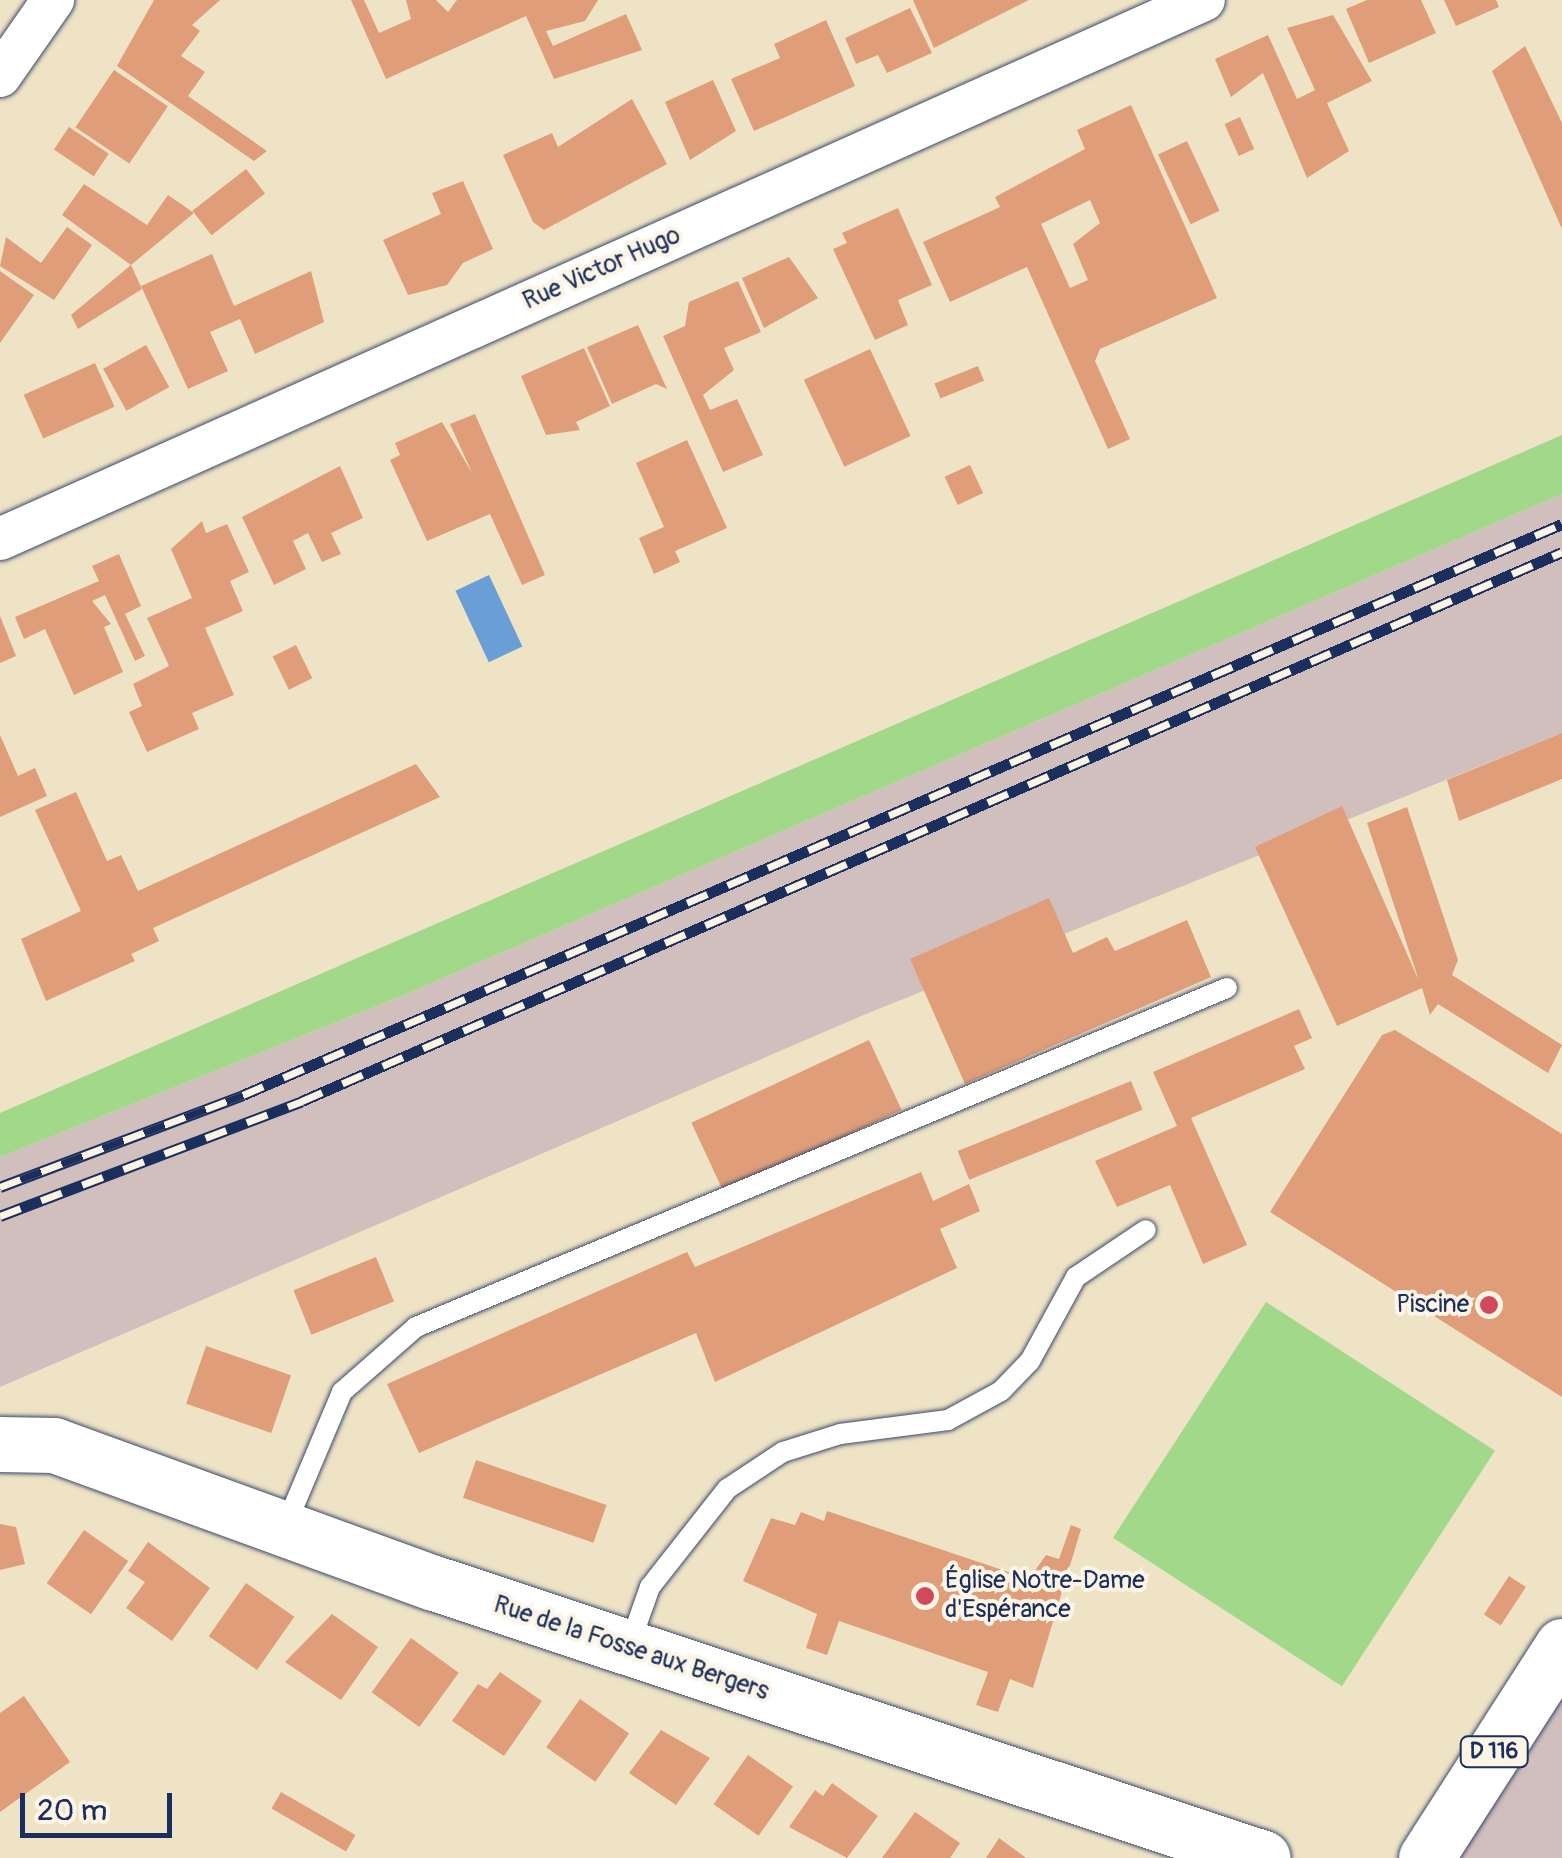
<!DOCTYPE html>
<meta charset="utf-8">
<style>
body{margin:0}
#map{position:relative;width:1562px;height:1858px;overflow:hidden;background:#efe3c5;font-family:Pangolin,sans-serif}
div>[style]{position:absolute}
.industrial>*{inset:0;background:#d1bfbd}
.green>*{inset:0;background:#a1d889;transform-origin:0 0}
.water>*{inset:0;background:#6a9ed6;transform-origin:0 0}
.building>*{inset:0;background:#df9e79;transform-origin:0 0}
.roads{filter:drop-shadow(0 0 2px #3b4a6d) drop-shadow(0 0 2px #3b4a6d)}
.lane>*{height:20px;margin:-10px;padding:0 10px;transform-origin:10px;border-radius:10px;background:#fff}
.street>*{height:42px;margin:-21px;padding:0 21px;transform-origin:21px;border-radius:21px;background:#fff}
.secondary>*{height:55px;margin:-27.5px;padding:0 27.5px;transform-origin:27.5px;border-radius:27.5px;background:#fff}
.primary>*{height:55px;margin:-27.5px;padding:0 27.5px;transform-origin:27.5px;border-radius:27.5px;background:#fff}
.rail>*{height:11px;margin-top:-5.5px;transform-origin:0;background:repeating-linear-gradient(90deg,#fcf5e5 0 22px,#1b2f5e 0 44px);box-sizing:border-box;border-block:2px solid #1b2f5e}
.dots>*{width:28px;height:28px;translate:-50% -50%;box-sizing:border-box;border:5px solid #fcf5e5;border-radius:50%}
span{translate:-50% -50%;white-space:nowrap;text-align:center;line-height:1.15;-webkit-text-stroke:8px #fcf5e5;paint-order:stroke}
.shield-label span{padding:2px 8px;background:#fcf5e5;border:2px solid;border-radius:8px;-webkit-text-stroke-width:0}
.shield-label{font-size:22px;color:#1b2f5e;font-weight:700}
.street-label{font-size:25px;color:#1b2f5e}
.poi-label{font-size:25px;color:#1b2f5e}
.right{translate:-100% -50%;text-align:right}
.left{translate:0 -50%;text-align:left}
.scale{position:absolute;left:20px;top:1793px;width:152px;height:45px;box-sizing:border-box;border:5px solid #1b2f5e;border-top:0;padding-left:12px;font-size:30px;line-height:35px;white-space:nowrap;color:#1b2f5e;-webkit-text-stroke:8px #fcf5e5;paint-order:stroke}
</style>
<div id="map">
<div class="industrial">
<div style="clip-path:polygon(1562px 494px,1562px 733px,866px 1014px,0 1387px,0 1157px,397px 998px)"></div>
<div style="clip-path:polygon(1562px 1646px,1562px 1858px,1426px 1858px)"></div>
</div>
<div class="green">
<div style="clip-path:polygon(1562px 435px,1562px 494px,397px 998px,0 1157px,0 1113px)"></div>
<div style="left:1266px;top:1302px;width:273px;height:281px;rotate:33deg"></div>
</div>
<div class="water">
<div style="left:489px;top:575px;width:79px;height:37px;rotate:65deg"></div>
</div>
<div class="building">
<div style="clip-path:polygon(154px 0,220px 0,192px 25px,200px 31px,181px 56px,205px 72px,188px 96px,267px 151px,254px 161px,117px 66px)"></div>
<div style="clip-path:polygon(351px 0,364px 0,379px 33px,411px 19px,406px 0,436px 0,448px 12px,457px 0,598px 0,585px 21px,546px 31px,553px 46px,626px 14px,642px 50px,554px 79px,526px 16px,386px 79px)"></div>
<div style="clip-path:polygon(913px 0,1029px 0,934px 48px)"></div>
<div style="clip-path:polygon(1367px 0,1421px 0,1436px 33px,1369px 63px,1346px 9px)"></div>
<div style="clip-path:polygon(1444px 0,1496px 0,1499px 7px,1456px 26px)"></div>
<div style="clip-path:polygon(910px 8px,932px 53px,887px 73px,878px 55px,856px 64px,845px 38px)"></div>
<div style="clip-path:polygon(1333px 15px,1372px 81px,1327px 103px,1349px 151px,1307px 178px,1263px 73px,1231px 97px,1215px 59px,1268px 35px,1297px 99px,1315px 90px,1287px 28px)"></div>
<div style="clip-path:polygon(826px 20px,855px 86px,754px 131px,731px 79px,780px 58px,774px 44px)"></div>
<div style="clip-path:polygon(1525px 46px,1562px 123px,1562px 229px,1492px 71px)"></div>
<div style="left:114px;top:70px;width:65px;height:69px;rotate:34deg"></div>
<div style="clip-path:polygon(713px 80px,736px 131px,690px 160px,665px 102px)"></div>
<div style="clip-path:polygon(632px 99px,667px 164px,544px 230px,533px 222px,503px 155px,552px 133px,558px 147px)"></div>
<div style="clip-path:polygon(evenodd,1131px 105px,1217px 298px,1100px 349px,1095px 361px,1130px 439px,1108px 449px,1027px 267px,950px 302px,923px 242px,1000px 207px,995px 197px,1085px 149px,1077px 130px,1131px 105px,1090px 200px,1100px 223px,1073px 244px,1088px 280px,1070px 288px,1041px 224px,1090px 200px)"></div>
<div style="left:1240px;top:117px;width:35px;height:17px;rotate:66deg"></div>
<div style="left:69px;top:127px;width:48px;height:27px;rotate:34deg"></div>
<div style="left:1187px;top:141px;width:77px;height:32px;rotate:65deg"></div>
<div style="left:246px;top:169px;width:31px;height:68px;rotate:52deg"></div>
<div style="clip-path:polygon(463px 181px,493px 249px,463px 263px,447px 285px,408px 295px,383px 240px,441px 214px,432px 193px)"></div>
<div style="clip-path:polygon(84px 184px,147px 225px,168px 195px,194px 213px,131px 265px,142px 289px,78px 329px,71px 315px,131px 265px,62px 215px)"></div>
<div style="clip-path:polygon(898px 208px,932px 285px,898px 300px,908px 325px,875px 340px,833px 249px,847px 243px,842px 233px)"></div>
<div style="clip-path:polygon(67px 227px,92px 245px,54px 300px,0 266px,6px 237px,41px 263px)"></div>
<div style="clip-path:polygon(212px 254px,234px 306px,311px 271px,324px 322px,255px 354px,240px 319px,210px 332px,228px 371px,188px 389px,141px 286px)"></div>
<div style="clip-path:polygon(789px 257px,818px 298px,764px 328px,742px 278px)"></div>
<div style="clip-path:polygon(0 271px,34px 295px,0 343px)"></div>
<div style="clip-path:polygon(738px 281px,761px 332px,724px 348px,734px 370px,703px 395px,710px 410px,737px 399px,763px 455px,723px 472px,663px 336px,685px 326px,689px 302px)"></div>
<div style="clip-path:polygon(638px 325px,667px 389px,656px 384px,612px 404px,587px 347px)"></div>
<div style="left:146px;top:345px;width:48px;height:49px;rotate:61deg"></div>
<div style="clip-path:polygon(584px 348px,610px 406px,576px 422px,580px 430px,546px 435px,521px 376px)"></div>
<div style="left:870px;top:349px;width:96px;height:73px;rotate:65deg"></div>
<div style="left:95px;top:363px;width:48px;height:78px;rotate:66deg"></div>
<div style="left:978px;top:366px;width:16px;height:47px;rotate:68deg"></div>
<div style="clip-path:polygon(475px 414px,545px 575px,522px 585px,490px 514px,427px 541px,390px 460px,400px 455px,395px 443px,442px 422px,472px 473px,450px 424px)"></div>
<div style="clip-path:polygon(687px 440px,727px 528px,675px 551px,680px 562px,654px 574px,639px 538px,664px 527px,636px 463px)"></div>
<div style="left:970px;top:465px;width:31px;height:28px;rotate:65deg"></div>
<div style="clip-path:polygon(340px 466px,363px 518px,331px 533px,341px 554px,322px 562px,308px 533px,293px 541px,306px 569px,274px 585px,242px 517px)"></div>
<div style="clip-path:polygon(202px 521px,206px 533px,227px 524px,249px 572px,230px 581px,243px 611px,205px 628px,234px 695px,192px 713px,199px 729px,147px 752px,129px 712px,142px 706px,133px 684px,169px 666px,147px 618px,192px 598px,171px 549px)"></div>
<div style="clip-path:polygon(119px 554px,141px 606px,125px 614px,145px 656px,135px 661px,105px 595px,92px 601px,111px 624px,104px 627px,123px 672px,74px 695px,45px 629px,24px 639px,15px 617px,99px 581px,92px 566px)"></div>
<div style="clip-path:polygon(0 616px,16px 656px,0 663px)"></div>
<div style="left:296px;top:645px;width:37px;height:26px;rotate:64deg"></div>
<div style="clip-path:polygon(1562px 733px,1562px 779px,1459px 821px,1447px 780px)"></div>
<div style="clip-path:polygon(0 735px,18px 776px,35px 768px,47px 796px,0 817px)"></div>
<div style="clip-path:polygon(416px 764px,440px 797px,153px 928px,159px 941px,131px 954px,135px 961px,46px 1001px,21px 939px,81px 911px,35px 810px,76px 792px,107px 861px,121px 855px,138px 891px)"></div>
<div style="clip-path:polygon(1342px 806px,1419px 981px,1367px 823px,1407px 807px,1458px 960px,1452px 975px,1562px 1045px,1548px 1073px,1438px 1004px,1430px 1015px,1422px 988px,1337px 1026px,1255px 847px)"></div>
<div style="clip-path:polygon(1049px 898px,1073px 953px,1107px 937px,1115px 951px,1187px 920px,1211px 977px,965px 1084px,910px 959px)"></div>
<div style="clip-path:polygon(1299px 1009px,1312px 1038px,1294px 1046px,1305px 1069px,1191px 1118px,1247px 1245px,1203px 1264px,1170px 1185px,1117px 1207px,1095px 1161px,1177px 1126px,1153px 1072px)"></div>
<div style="clip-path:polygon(1395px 1030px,1562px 1134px,1562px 1397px,1270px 1212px,1382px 1035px)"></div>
<div style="left:869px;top:1040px;width:77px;height:196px;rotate:65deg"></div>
<div style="left:1131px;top:1081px;width:31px;height:187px;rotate:68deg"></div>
<div style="clip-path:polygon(921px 1172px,933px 1201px,969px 1184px,980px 1211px,940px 1229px,957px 1268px,715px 1382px,696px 1333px,419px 1453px,387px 1384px,687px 1252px,695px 1267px)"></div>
<div style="left:376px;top:1257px;width:48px;height:89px;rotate:68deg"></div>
<div style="left:206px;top:1346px;width:90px;height:61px;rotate:19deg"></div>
<div style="left:476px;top:1460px;width:138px;height:40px;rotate:19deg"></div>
<div style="clip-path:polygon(827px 1511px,1029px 1579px,1046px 1555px,1059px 1559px,1071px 1525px,1081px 1529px,1033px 1688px,1010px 1679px,998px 1712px,976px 1705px,988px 1672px,839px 1621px,827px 1655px,806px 1648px,817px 1614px,743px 1581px,771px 1518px,795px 1525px,801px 1512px,824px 1521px)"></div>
<div style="clip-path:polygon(0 1524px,16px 1527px,25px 1564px,0 1570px)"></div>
<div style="left:84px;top:1530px;width:54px;height:65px;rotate:35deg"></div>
<div style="clip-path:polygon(148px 1542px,210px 1588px,172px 1641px,126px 1608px,145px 1582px,128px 1571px)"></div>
<div style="left:1509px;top:1576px;width:20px;height:46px;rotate:33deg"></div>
<div style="left:246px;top:1583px;width:59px;height:65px;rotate:35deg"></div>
<div style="clip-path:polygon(332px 1614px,378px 1647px,341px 1700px,285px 1662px)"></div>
<div style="left:411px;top:1638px;width:59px;height:67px;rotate:36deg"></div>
<div style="clip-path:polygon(500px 1672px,542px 1701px,504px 1756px,452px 1721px,478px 1684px,487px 1689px)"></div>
<div style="clip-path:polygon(24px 1696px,70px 1762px,0 1812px,0 1713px)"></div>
<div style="left:580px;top:1699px;width:60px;height:59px;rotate:35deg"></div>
<div style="clip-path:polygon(661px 1730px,710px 1758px,676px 1805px,629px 1773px)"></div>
<div style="left:748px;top:1755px;width:55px;height:60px;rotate:35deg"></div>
<div style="clip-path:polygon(832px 1783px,878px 1816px,847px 1858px,789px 1827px,815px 1790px,823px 1796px)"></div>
<div style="left:281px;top:1792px;width:86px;height:19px;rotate:30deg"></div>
<div style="clip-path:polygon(915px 1812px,960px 1843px,950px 1858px,882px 1858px)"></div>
<div style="clip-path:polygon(999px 1838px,1026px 1858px,986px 1858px)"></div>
</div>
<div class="roads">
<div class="lane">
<div style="left:285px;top:1527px;width:147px;rotate:-67.1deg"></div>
<div style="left:342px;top:1392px;width:98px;rotate:-41.3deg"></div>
<div style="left:416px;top:1327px;width:879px;rotate:-22.69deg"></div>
<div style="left:629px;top:1646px;width:63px;rotate:-70.4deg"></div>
<div style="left:650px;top:1587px;width:125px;rotate:-51.8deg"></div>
<div style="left:727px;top:1489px;width:67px;rotate:-33.5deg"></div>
<div style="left:783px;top:1452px;width:60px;rotate:-17.5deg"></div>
<div style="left:840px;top:1434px;width:109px;rotate:-7.4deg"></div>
<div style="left:948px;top:1420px;width:60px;rotate:-28.7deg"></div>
<div style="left:1001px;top:1391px;width:42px;rotate:-46deg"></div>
<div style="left:1030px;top:1361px;width:96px;rotate:-61.3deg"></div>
<div style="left:1076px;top:1277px;width:84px;rotate:-33.9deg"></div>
</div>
<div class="street">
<div style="left:0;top:76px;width:93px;rotate:-55.1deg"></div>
<div style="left:0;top:539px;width:1319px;rotate:-24.12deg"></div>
</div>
<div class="secondary">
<div style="left:0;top:1444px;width:54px;rotate:1.1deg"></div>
<div style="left:54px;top:1445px;width:404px;rotate:20deg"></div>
<div style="left:434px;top:1583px;width:873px;rotate:18.35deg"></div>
</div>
<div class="primary">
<div style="left:1426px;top:1858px;width:252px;rotate:-57.3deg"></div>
</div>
</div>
<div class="rail">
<div style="left:0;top:1187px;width:260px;rotate:-20.7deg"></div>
<div style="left:243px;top:1095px;width:1437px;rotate:-23.41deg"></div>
<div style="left:0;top:1216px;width:323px;rotate:-20.8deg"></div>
<div style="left:302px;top:1101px;width:1374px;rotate:-23.54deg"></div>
</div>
<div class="dots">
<div style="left:1489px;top:1305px;background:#d1495b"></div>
<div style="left:925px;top:1596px;background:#d1495b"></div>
</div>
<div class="shield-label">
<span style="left:1494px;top:1752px">D 116</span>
</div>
<div class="street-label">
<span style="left:602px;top:269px;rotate:-24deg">Rue Victor Hugo</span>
<span style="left:631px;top:1649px;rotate:18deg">Rue de la Fosse aux Bergers</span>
</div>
<div class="poi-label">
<span class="right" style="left:1469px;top:1305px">Piscine</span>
<span class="left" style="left:945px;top:1596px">Église Notre-Dame<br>d'Espérance</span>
</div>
<div class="scale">20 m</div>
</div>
